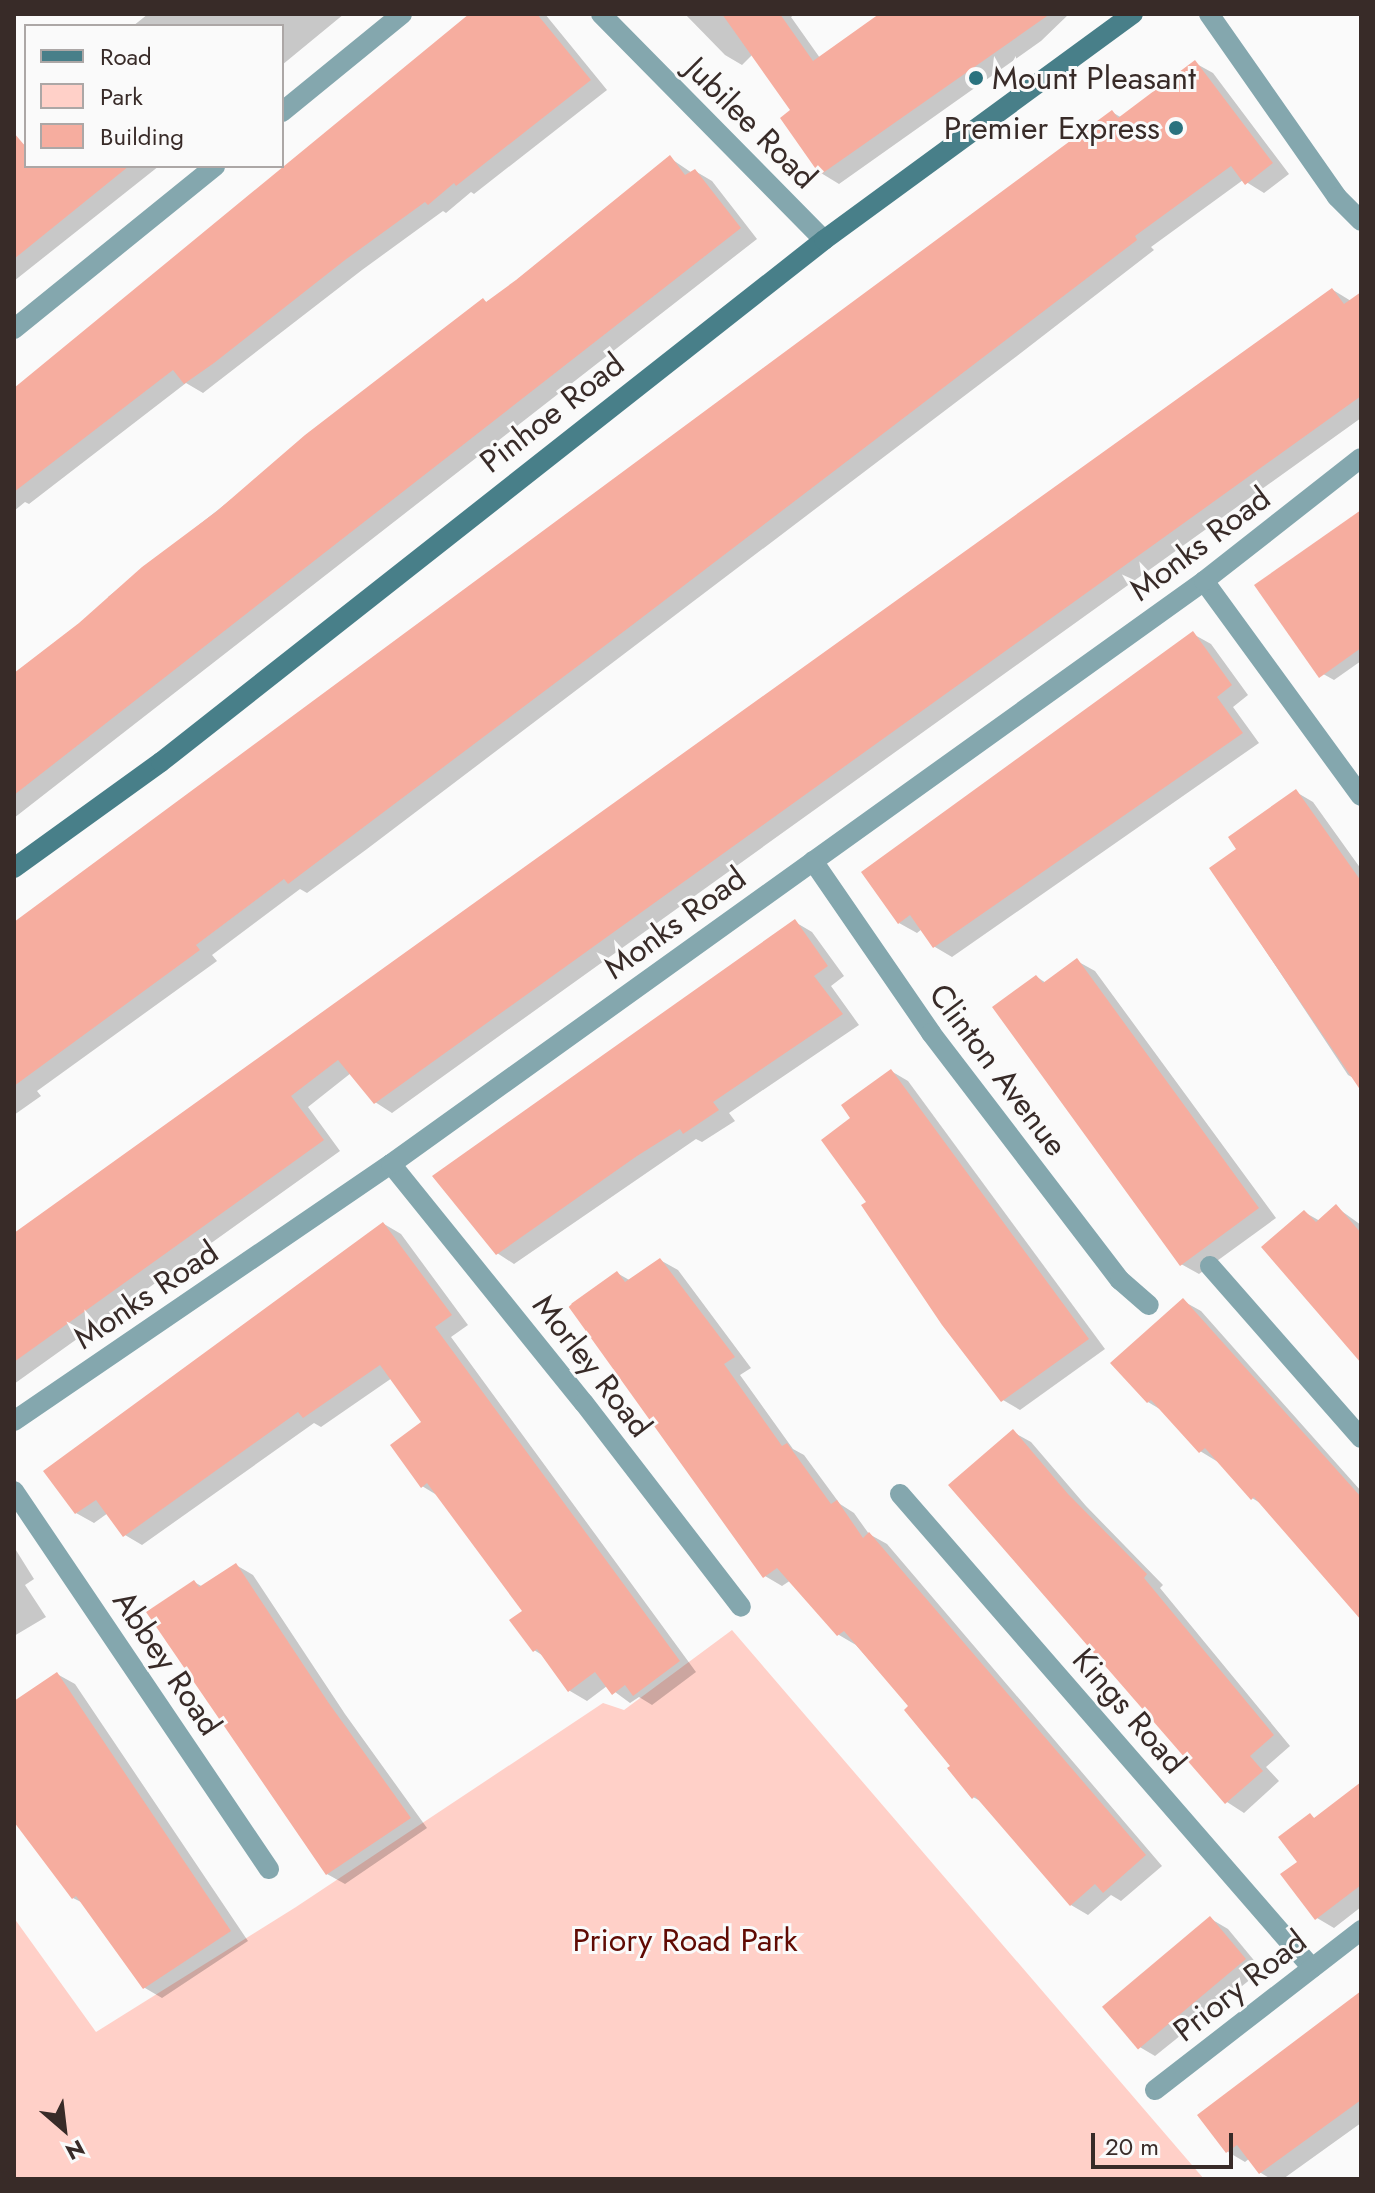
<!DOCTYPE html>
<style>
body{margin:0}
#map{position:relative;width:1375px;height:2193px;overflow:hidden;background:#fafafa;font-family:Jost,sans-serif}
div>[style]{position:absolute}
.green>*{inset:0;background:#ffd0c8}
.shadow>*{inset:0;background:#0003}
.building>*{inset:0;background:#f6ad9f;transform-origin:0 0}
.street>*{height:20px;margin:-10px;padding:0 10px;transform-origin:10px;border-radius:10px;background:#84a7ae}
.secondary>*{height:20px;margin:-10px;padding:0 10px;transform-origin:10px;border-radius:10px;background:#487f89}
.dots>*{width:22px;height:22px;translate:-50% -50%;box-sizing:border-box;border:4px solid #fafafa;border-radius:50%}
span{translate:-50% -50%;white-space:nowrap;text-align:center;line-height:1.15;-webkit-text-stroke:6px #fafafa;paint-order:stroke}
.poi-label{font-size:32px;color:#382b28}
.left{translate:0 -50%;text-align:left}
.right{translate:-100% -50%;text-align:right}
.street-label{font-size:32px;color:#382b28}
.park-label{font-size:32px;color:#600a03}
.frame{position:absolute;inset:0;border:16px solid #382b28;pointer-events:none}
.legend{position:absolute;left:24px;top:24px;width:260px;height:144px;box-sizing:border-box;background:#fafafa;border:2px solid #aca7a6;margin:0;padding:10px 14px;list-style:none;font-size:24px;color:#382b28}
.legend li{display:flex;align-items:center;gap:16px;height:40px}
.legend b{width:40px;border:2px solid #aca7a6}
.north{position:absolute;left:24px;top:2089px;width:80px;height:80px;-webkit-text-stroke:6px #fafafa;paint-order:stroke;rotate:152deg;font-size:22px;font-weight:700;line-height:32px;text-align:center;color:#382b28}
.north::after{content:'';display:block;margin:auto;width:28px;height:36px;background:#382b28;clip-path:polygon(50% 0,100% 100%,50% 72%,0 100%)}
.scale{position:absolute;left:1091px;top:2133px;width:142px;height:36px;box-sizing:border-box;border:4px solid #382b28;border-top:0;padding-left:10px;font-size:24px;line-height:28px;white-space:nowrap;color:#382b28;-webkit-text-stroke:6px #fafafa;paint-order:stroke}
</style>
<div id="map">
<div class="green">
<div style="clip-path:polygon(732px 1630px,1204px 2179px,14px 2179px,14px 1918px,96px 2032px,296px 1907px,603px 1703px,624px 1710px)"></div>
</div>
<div class="shadow">
<div style="clip-path:polygon(148px 14px,344px 14px,282px 65px,282px 26px,133px 26px)"></div>
<div style="clip-path:polygon(475px 14px,545px 14px,607px 90px,474px 194px,471px 192px,446px 213px,443px 211px,362px 270px,203px 393px,186px 383px,29px 504px,25px 502px,14px 511px,14px 391px)"></div>
<div style="clip-path:polygon(685px 14px,795px 14px,791px 17px,820px 58px,884px 14px,1069px 14px,1041px 41px,839px 184px,821px 173px,793px 111px,753px 54px,742px 65px,725px 55px)"></div>
<div style="clip-path:polygon(1195px 63px,1213px 73px,1289px 174px,1264px 193px,1243px 180px,1151px 247px,1154px 250px,1013px 359px,367px 849px,307px 893px,300px 889px,212px 955px,217px 961px,37px 1091px,41px 1096px,14px 1115px,14px 925px,1112px 112px,1122px 118px)"></div>
<div style="clip-path:polygon(19px 142px,26px 146px,26px 166px,159px 166px,14px 281px,14px 146px)"></div>
<div style="clip-path:polygon(670px 158px,692px 173px,695px 171px,712px 181px,757px 239px,14px 818px,14px 677px,110px 600px,108px 597px,483px 300px,488px 303px)"></div>
<div style="clip-path:polygon(1333px 290px,1351px 301px,1361px 294px,1361px 418px,392px 1113px,375px 1102px,351px 1073px,308px 1107px,340px 1151px,14px 1384px,14px 1236px)"></div>
<div style="clip-path:polygon(1361px 513px,1361px 661px,1334px 680px,1316px 670px)"></div>
<div style="clip-path:polygon(1193px 634px,1211px 644px,1248px 695px,1233px 707px,1259px 743px,952px 957px,935px 947px,922px 929px,917px 933px,899px 923px)"></div>
<div style="clip-path:polygon(1296px 792px,1313px 802px,1361px 869px,1361px 1082px,1348px 1075px,1211px 868px,1239px 849px)"></div>
<div style="clip-path:polygon(795px 922px,812px 932px,844px 976px,831px 986px,859px 1025px,729px 1113px,735px 1121px,702px 1142px,696px 1139px,514px 1264px,497px 1253px)"></div>
<div style="clip-path:polygon(1077px 961px,1095px 971px,1276px 1218px,1199px 1274px,1181px 1264px,1037px 977px,1046px 983px)"></div>
<div style="clip-path:polygon(891px 1071px,908px 1081px,1105px 1349px,1020px 1410px,1003px 1400px,869px 1202px,853px 1118px)"></div>
<div style="clip-path:polygon(1336px 1207px,1361px 1225px,1361px 1360px,1304px 1212px,1320px 1221px)"></div>
<div style="clip-path:polygon(384px 1224px,401px 1234px,468px 1325px,451px 1337px,696px 1672px,652px 1705px,639px 1697px,630px 1703px,607px 1686px,587px 1701px,570px 1691px,545px 1657px,534px 1650px,525px 1611px,440px 1497px,422px 1486px,424px 1423px,392px 1378px,321px 1427px,314px 1423px,142px 1545px,125px 1535px,108px 1513px,94px 1523px,76px 1513px)"></div>
<div style="clip-path:polygon(660px 1260px,678px 1270px,751px 1368px,740px 1375px,793px 1449px,804px 1455px,840px 1504px,854px 1513px,869px 1534px,887px 1544px,1162px 1866px,1121px 1901px,1111px 1895px,1088px 1915px,1071px 1905px,984px 1803px,973px 1797px,911px 1707px,856px 1645px,839px 1635px,791px 1580px,782px 1586px,765px 1576px,617px 1273px,631px 1281px)"></div>
<div style="clip-path:polygon(1183px 1301px,1201px 1311px,1361px 1491px,1361px 1617px,1265px 1506px,1252px 1498px,1218px 1462px,1200px 1451px,1163px 1411px,1148px 1402px)"></div>
<div style="clip-path:polygon(1013px 1432px,1031px 1442px,1086px 1506px,1163px 1585px,1160px 1588px,1290px 1746px,1266px 1767px,1279px 1781px,1244px 1813px,1227px 1802px)"></div>
<div style="clip-path:polygon(14px 1547px,34px 1579px,25px 1585px,46px 1617px,14px 1636px)"></div>
<div style="clip-path:polygon(236px 1565px,253px 1575px,345px 1714px,427px 1828px,345px 1884px,327px 1874px,194px 1582px,203px 1587px)"></div>
<div style="clip-path:polygon(57px 1674px,75px 1684px,248px 1941px,162px 1998px,145px 1988px,85px 1904px,73px 1898px,14px 1818px,14px 1703px)"></div>
<div style="clip-path:polygon(1361px 1783px,1361px 1907px,1334px 1928px,1317px 1918px,1300px 1862px,1310px 1816px,1316px 1819px)"></div>
<div style="clip-path:polygon(1211px 1919px,1228px 1929px,1262px 1970px,1155px 2056px,1138px 2046px)"></div>
<div style="clip-path:polygon(1361px 1994px,1361px 2123px,1283px 2179px,1271px 2179px,1261px 2173px,1250px 2158px,1245px 2162px,1228px 2152px,1200px 2116px)"></div>
</div>
<div class="building">
<div style="clip-path:polygon(469px 14px,537px 14px,591px 80px,456px 186px,454px 183px,428px 205px,425px 202px,345px 260px,214px 363px,184px 384px,173px 370px,14px 492px,14px 388px)"></div>
<div style="clip-path:polygon(722px 14px,780px 14px,813px 61px,879px 14px,1050px 14px,820px 175px,780px 118px,790px 110px)"></div>
<div style="clip-path:polygon(1195px 60px,1273px 163px,1245px 185px,1231px 166px,1135px 236px,1137px 240px,627px 629px,288px 884px,284px 879px,196px 945px,200px 950px,14px 1086px,14px 922px,1112px 110px,1118px 118px)"></div>
<div style="clip-path:polygon(14px 133px,26px 147px,26px 166px,129px 166px,14px 259px)"></div>
<div style="clip-path:polygon(670px 155px,685px 175px,695px 169px,741px 228px,14px 795px,14px 673px,79px 623px,142px 567px,217px 511px,305px 435px,483px 298px,486px 302px,516px 280px)"></div>
<div style="clip-path:polygon(1332px 288px,1344px 304px,1361px 292px,1361px 396px,374px 1104px,338px 1060px,291px 1096px,324px 1140px,14px 1362px,14px 1233px)"></div>
<div style="clip-path:polygon(1361px 510px,1361px 648px,1319px 678px,1254px 585px)"></div>
<div style="clip-path:polygon(1193px 631px,1232px 685px,1217px 697px,1243px 733px,933px 948px,910px 915px,898px 924px,861px 872px)"></div>
<div style="clip-path:polygon(1296px 789px,1361px 881px,1361px 1091px,1209px 868px,1236px 849px,1228px 837px)"></div>
<div style="clip-path:polygon(795px 919px,828px 966px,814px 976px,843px 1014px,713px 1102px,719px 1110px,683px 1134px,680px 1129px,637px 1156px,496px 1255px,432px 1176px)"></div>
<div style="clip-path:polygon(1077px 958px,1259px 1208px,1180px 1266px,992px 1007px,1036px 975px,1043px 983px)"></div>
<div style="clip-path:polygon(891px 1069px,1089px 1339px,1001px 1402px,942px 1325px,861px 1205px,866px 1202px,821px 1140px,850px 1118px,841px 1105px)"></div>
<div style="clip-path:polygon(1336px 1204px,1361px 1233px,1361px 1363px,1261px 1247px,1304px 1210px,1316px 1222px)"></div>
<div style="clip-path:polygon(383px 1222px,452px 1315px,435px 1327px,680px 1661px,633px 1696px,625px 1685px,612px 1695px,595px 1672px,568px 1692px,537px 1649px,533px 1652px,509px 1620px,522px 1611px,427px 1483px,421px 1488px,390px 1445px,421px 1422px,380px 1365px,303px 1418px,298px 1412px,123px 1537px,96px 1500px,75px 1514px,43px 1471px)"></div>
<div style="clip-path:polygon(660px 1258px,735px 1357px,724px 1364px,782px 1446px,787px 1443px,831px 1504px,837px 1500px,863px 1538px,869px 1532px,1146px 1855px,1103px 1893px,1095px 1884px,1070px 1906px,975px 1796px,972px 1799px,947px 1768px,950px 1766px,904px 1710px,908px 1706px,844px 1631px,837px 1636px,777px 1568px,763px 1578px,568px 1306px,617px 1271px,625px 1282px)"></div>
<div style="clip-path:polygon(1183px 1298px,1361px 1497px,1361px 1620px,1254px 1497px,1251px 1500px,1205px 1448px,1199px 1453px,1151px 1400px,1147px 1403px,1110px 1363px)"></div>
<div style="clip-path:polygon(1013px 1429px,1068px 1494px,1147px 1574px,1144px 1578px,1274px 1735px,1250px 1756px,1263px 1771px,1225px 1804px,948px 1485px)"></div>
<div style="clip-path:polygon(236px 1563px,328px 1702px,411px 1818px,326px 1875px,146px 1612px,194px 1580px,199px 1587px)"></div>
<div style="clip-path:polygon(57px 1672px,231px 1931px,143px 1989px,76px 1896px,72px 1899px,14px 1822px,14px 1701px)"></div>
<div style="clip-path:polygon(1361px 1782px,1361px 1885px,1315px 1920px,1280px 1874px,1297px 1862px,1278px 1837px,1310px 1813px,1314px 1818px)"></div>
<div style="left:1210px;top:1916px;width:56px;height:141px;rotate:50deg"></div>
<div style="clip-path:polygon(1361px 1991px,1361px 2100px,1259px 2174px,1237px 2145px,1226px 2153px,1197px 2115px)"></div>
</div>
<div class="street">
<div style="left:601px;top:14px;width:317px;rotate:45.4deg"></div>
<div style="left:1209px;top:14px;width:223px;rotate:55deg"></div>
<div style="left:1337px;top:197px;width:34px;rotate:45deg"></div>
<div style="left:282px;top:112px;width:155px;rotate:-39.2deg"></div>
<div style="left:14px;top:329px;width:259px;rotate:-39deg"></div>
<div style="left:1204px;top:581px;width:266px;rotate:53.9deg"></div>
<div style="left:813px;top:861px;width:209px;rotate:55.5deg"></div>
<div style="left:931px;top:1033px;width:311px;rotate:52.6deg"></div>
<div style="left:1120px;top:1280px;width:38px;rotate:41deg"></div>
<div style="left:391px;top:1164px;width:307px;rotate:51.1deg"></div>
<div style="left:584px;top:1403px;width:257px;rotate:52.4deg"></div>
<div style="left:1210px;top:1266px;width:229px;rotate:48.7deg"></div>
<div style="left:14px;top:1421px;width:456px;rotate:-34.3deg"></div>
<div style="left:391px;top:1164px;width:1000px;rotate:-35.64deg"></div>
<div style="left:1204px;top:581px;width:199px;rotate:-38.1deg"></div>
<div style="left:14px;top:1491px;width:456px;rotate:56deg"></div>
<div style="left:900px;top:1494px;width:628px;rotate:49deg"></div>
<div style="left:1155px;top:2090px;width:261px;rotate:-37.8deg"></div>
</div>
<div class="secondary">
<div style="left:14px;top:868px;width:181px;rotate:-35.8deg"></div>
<div style="left:161px;top:762px;width:844px;rotate:-38.21deg"></div>
<div style="left:824px;top:240px;width:383px;rotate:-36.2deg"></div>
</div>
<div class="dots">
<div style="left:976px;top:78px;background:#2a727e"></div>
<div style="left:1176px;top:128px;background:#2a727e"></div>
</div>
<div class="poi-label">
<span class="left" style="left:992px;top:78px">Mount Pleasant</span>
<span class="right" style="left:1160px;top:128px">Premier Express</span>
</div>
<div class="street-label">
<span style="left:751px;top:123px;rotate:45deg">Jubilee Road</span>
<span style="left:552px;top:413px;rotate:-38deg">Pinhoe Road</span>
<span style="left:1200px;top:544px;rotate:-37deg">Monks Road</span>
<span style="left:675px;top:923px;rotate:-36deg">Monks Road</span>
<span style="left:998px;top:1070px;rotate:53deg">Clinton Avenue</span>
<span style="left:146px;top:1295px;rotate:-34deg">Monks Road</span>
<span style="left:592px;top:1366px;rotate:52deg">Morley Road</span>
<span style="left:167px;top:1663px;rotate:56deg">Abbey Road</span>
<span style="left:1129px;top:1711px;rotate:49deg">Kings Road</span>
<span style="left:1240px;top:1986px;rotate:-38deg">Priory Road</span>
</div>
<div class="park-label">
<span style="left:685px;top:1940px">Priory Road Park</span>
</div>
<div class="frame"></div>
<ul class="legend">
<li><b style="height:10px;background:#487f89"></b>Road</li>
<li><b style="height:22px;background:#ffd0c8"></b>Park</li>
<li><b style="height:22px;background:#f6ad9f"></b>Building</li>
</ul>
<div class="north">N</div>
<div class="scale">20 m</div>
</div>
